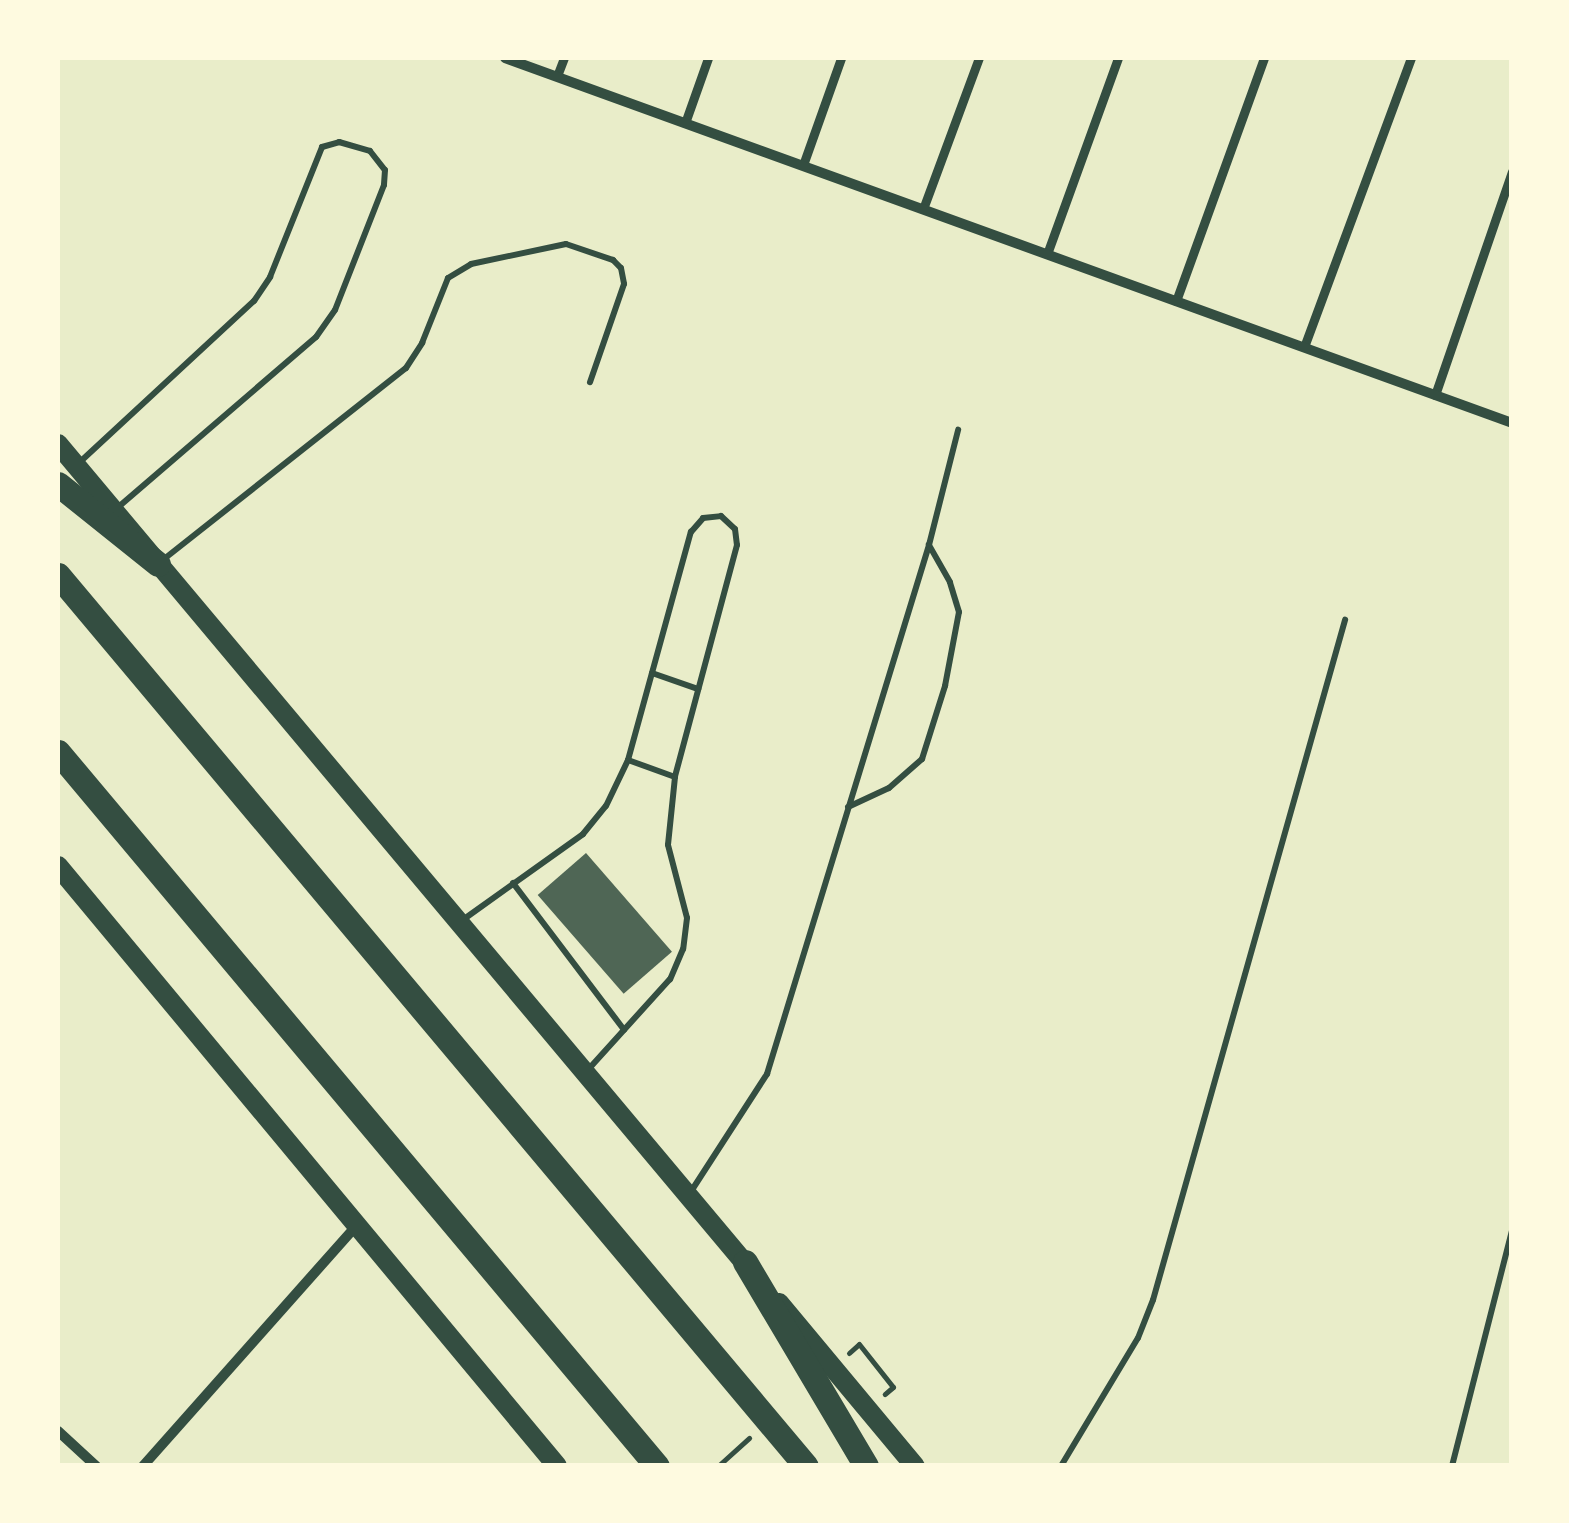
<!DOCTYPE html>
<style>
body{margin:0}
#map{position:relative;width:1569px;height:1523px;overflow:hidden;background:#e9edc9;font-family:Raleway,sans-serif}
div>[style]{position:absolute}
.building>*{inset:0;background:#4f6655;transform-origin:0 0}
.path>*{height:5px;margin:-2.5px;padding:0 2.5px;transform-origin:2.5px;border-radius:2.5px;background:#344e41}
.service>*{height:6px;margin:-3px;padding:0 3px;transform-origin:3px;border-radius:3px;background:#344e41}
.pedestrian>*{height:9px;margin:-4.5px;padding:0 4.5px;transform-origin:4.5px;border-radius:4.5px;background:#344e41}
.minor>*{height:10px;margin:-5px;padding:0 5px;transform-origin:5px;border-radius:5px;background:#344e41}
.secondary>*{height:20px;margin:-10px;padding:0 10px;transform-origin:10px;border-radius:10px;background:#344e41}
.motorway>*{height:25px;margin:-12.5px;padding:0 12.5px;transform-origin:12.5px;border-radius:12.5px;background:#344e41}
span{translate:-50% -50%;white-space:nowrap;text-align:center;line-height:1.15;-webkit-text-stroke:10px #fefae0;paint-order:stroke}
.frame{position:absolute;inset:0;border:60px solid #fefae0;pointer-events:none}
</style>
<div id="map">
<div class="building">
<div style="left:586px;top:853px;width:131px;height:64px;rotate:49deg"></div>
</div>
<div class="path">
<div style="left:849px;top:1353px;width:13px;rotate:-42deg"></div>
<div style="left:859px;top:1344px;width:55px;rotate:51.7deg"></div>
<div style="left:893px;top:1387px;width:11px;rotate:139deg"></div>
<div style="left:718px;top:1466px;width:42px;rotate:-42.1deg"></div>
</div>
<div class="service">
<div style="left:81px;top:461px;width:236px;rotate:-42.8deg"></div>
<div style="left:254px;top:301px;width:29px;rotate:-56deg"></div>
<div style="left:270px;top:277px;width:140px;rotate:-68.2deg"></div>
<div style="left:322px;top:147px;width:18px;rotate:-16deg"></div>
<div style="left:339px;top:142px;width:32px;rotate:16deg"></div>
<div style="left:370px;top:151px;width:24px;rotate:52deg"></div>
<div style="left:385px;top:170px;width:15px;rotate:94deg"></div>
<div style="left:384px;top:185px;width:134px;rotate:111.4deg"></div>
<div style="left:335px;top:310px;width:33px;rotate:125deg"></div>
<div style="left:316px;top:337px;width:265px;rotate:139.3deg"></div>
<div style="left:164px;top:559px;width:308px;rotate:-38.3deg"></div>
<div style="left:406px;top:368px;width:30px;rotate:-57deg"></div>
<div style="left:422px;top:343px;width:70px;rotate:-68.2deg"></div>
<div style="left:448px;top:278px;width:27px;rotate:-31deg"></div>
<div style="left:471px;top:264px;width:97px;rotate:-11.9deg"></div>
<div style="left:566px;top:244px;width:50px;rotate:18.8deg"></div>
<div style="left:613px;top:260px;width:11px;rotate:45deg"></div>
<div style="left:621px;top:268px;width:16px;rotate:79deg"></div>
<div style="left:624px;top:284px;width:104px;rotate:109.1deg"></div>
<div style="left:652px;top:673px;width:49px;rotate:19.2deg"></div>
<div style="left:628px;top:760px;width:50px;rotate:19.9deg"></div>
<div style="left:848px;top:807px;width:45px;rotate:-24.9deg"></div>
<div style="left:889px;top:788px;width:44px;rotate:-41.3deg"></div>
<div style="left:922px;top:759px;width:77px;rotate:-72.5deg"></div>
<div style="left:945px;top:686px;width:75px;rotate:-79.3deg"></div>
<div style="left:959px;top:612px;width:31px;rotate:-107deg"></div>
<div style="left:950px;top:582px;width:43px;rotate:-119.6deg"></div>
<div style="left:513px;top:883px;width:184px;rotate:52.9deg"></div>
<div style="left:464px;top:919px;width:146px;rotate:-35.5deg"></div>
<div style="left:583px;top:834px;width:36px;rotate:-51deg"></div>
<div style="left:606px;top:806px;width:51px;rotate:-64.4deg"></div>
<div style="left:628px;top:760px;width:237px;rotate:-74.6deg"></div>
<div style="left:691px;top:532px;width:18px;rotate:-49deg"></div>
<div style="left:703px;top:518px;width:18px;rotate:-6deg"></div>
<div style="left:721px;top:516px;width:19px;rotate:43deg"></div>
<div style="left:735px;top:529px;width:16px;rotate:83deg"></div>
<div style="left:737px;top:545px;width:240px;rotate:105deg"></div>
<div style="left:675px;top:777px;width:68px;rotate:95.9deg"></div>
<div style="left:668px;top:845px;width:75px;rotate:75.4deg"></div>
<div style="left:687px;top:918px;width:31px;rotate:97deg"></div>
<div style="left:683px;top:949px;width:33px;rotate:113deg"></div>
<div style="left:670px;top:979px;width:124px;rotate:132.1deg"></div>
<div style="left:690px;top:1193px;width:142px;rotate:-57.1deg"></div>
<div style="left:767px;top:1074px;width:553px;rotate:-72.97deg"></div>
<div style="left:929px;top:545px;width:119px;rotate:-75.8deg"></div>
<div style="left:1061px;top:1466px;width:149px;rotate:-59deg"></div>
<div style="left:1138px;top:1338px;width:41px;rotate:-68.5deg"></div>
<div style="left:1153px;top:1300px;width:707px;rotate:-74.23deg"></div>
<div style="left:1452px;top:1466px;width:243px;rotate:-75.7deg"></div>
</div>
<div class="pedestrian">
<div style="left:557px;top:76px;width:19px;rotate:-69deg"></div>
<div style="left:685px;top:123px;width:69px;rotate:-70.5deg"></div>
<div style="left:803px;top:165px;width:114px;rotate:-70.4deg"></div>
<div style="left:923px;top:209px;width:161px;rotate:-69.7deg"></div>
<div style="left:1047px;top:254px;width:208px;rotate:-70.1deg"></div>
<div style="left:1176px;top:301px;width:258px;rotate:-70.1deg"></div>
<div style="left:1304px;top:347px;width:308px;rotate:-69.7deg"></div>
<div style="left:1435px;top:395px;width:236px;rotate:-71deg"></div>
</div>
<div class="minor">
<div style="left:505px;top:58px;width:1071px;rotate:19.92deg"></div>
<div style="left:58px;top:1431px;width:52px;rotate:42.6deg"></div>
<div style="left:143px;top:1466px;width:321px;rotate:-48.4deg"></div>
</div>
<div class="secondary">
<div style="left:58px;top:444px;width:1083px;rotate:50.02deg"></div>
<div style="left:58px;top:866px;width:780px;rotate:50.25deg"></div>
<div style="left:779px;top:1303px;width:212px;rotate:50.2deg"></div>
</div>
<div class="motorway">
<div style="left:58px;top:484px;width:128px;rotate:38.7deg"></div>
<div style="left:58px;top:575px;width:1163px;rotate:49.99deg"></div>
<div style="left:58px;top:752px;width:932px;rotate:50.01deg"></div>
<div style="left:745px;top:1262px;width:237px;rotate:59.3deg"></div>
</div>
<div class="frame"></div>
</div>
